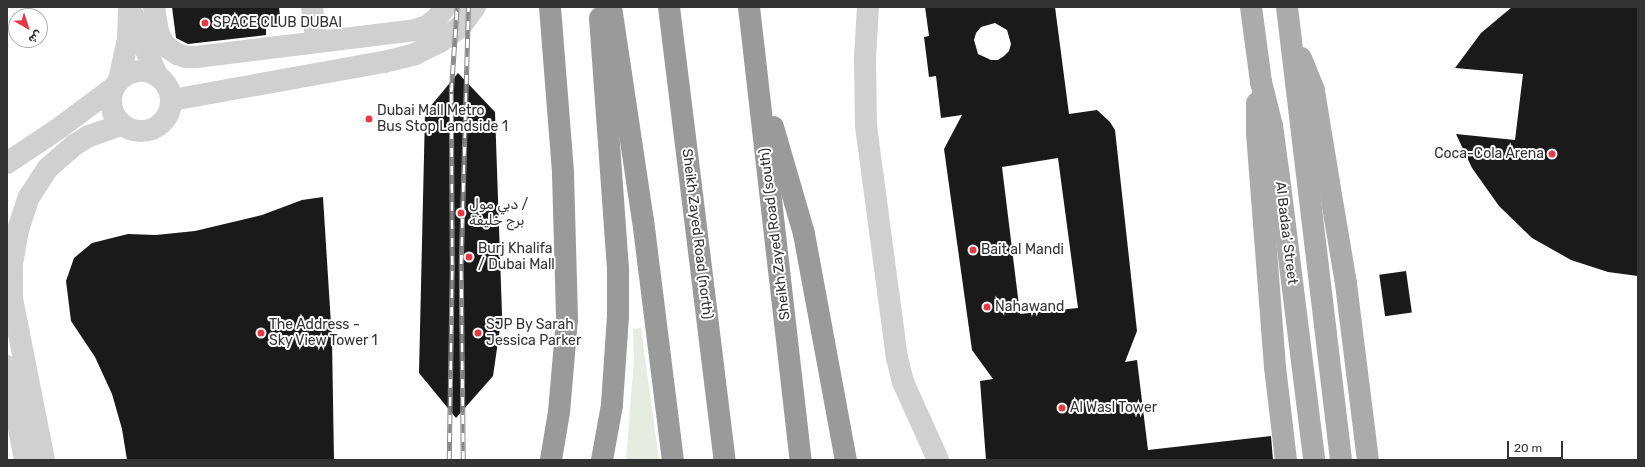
<!DOCTYPE html>
<meta charset="utf-8">
<style>
body{margin:0}
#map{position:relative;width:1645px;height:467px;overflow:hidden;background:#fff;font-family:Rubik,"Noto Sans Arabic",sans-serif}
div>[style]{position:absolute}
.green>*{inset:0;background:#e6ecdf}
.building>*{inset:0;background:#1a1a1a;transform-origin:0 0}
.minor>*{height:22px;margin:-11px;padding:0 11px;transform-origin:11px;border-radius:11px;background:#d0d0d0}
.minor>.ring{margin:-11px;padding:0;box-sizing:content-box;background:none;border:22px solid #d0d0d0;border-radius:50%}
.major>*{height:22px;margin:-11px;padding:0 11px;transform-origin:11px;border-radius:11px;background:#ababab}
.highway>*{height:22px;margin:-11px;padding:0 11px;transform-origin:11px;border-radius:11px;background:#9a9a9a}
.rail>*{height:4.5px;margin-top:-2.25px;transform-origin:0;background:repeating-linear-gradient(90deg,#fff 0 9px,#888 0 18px);box-sizing:border-box;border-block:1px solid #888}
.dots>*{width:11px;height:11px;translate:-50% -50%;box-sizing:border-box;border:2px solid #fff;border-radius:50%}
span{translate:-50% -50%;white-space:nowrap;text-align:center;line-height:1.15;-webkit-text-stroke:4px #fff;paint-order:stroke}
.poi-label{font-size:14px;color:#333}
.left{translate:0 -50%;text-align:left}
.right{translate:-100% -50%;text-align:right}
.street-label{font-size:14px;color:#333}
.frame{position:absolute;inset:0;border:8px solid #333;pointer-events:none}
.north{position:absolute;left:8px;top:8px;width:40px;height:40px;box-sizing:border-box;background:#fff;border:1px solid #adadad;border-radius:50%;rotate:141deg;font-size:11px;font-weight:700;line-height:16px;text-align:center;color:#333}
.north::after{content:'';display:block;margin:auto;width:14px;height:18px;background:#e63946;clip-path:polygon(50% 0,100% 100%,50% 72%,0 100%)}
.scale{position:absolute;left:1507px;top:441px;width:56px;height:18px;box-sizing:border-box;border:2px solid #333;border-top:0;padding-left:5px;font-size:12px;line-height:14px;white-space:nowrap;color:#333;-webkit-text-stroke:3px #fff;paint-order:stroke}
</style>
<div id="map">
<div class="green">
<div style="clip-path:polygon(641px 328px,659px 460px,626px 460px,634px 358px,633px 329px)"></div>
</div>
<div class="building">
<div style="clip-path:polygon(172px 7px,279px 7px,281px 25px,266px 26px,266px 35px,188px 44px,176px 38px)"></div>
<div style="clip-path:polygon(evenodd,925px 7px,1055px 7px,1069px 114px,1097px 110px,1110px 122px,1115px 130px,1137px 331px,1125px 362px,1137px 360px,1148px 450px,1271px 436px,1273px 460px,986px 460px,980px 381px,993px 379px,972px 350px,944px 149px,962px 115px,941px 118px,936px 76px,929px 77px,924px 37px,929px 36px,925px 7px,995px 23px,1007px 30px,1011px 44px,1009px 51px,1004px 56px,998px 60px,991px 60px,978px 54px,974px 40px,976px 33px,981px 27px,995px 23px,925px 7px,1058px 158px,1078px 308px,1020px 314px,1002px 167px,1058px 158px)"></div>
<div style="clip-path:polygon(1512px 7px,1638px 7px,1638px 276px,1608px 272px,1571px 260px,1532px 238px,1499px 206px,1472px 168px,1456px 134px,1515px 140px,1523px 74px,1455px 68px,1481px 33px)"></div>
<div style="clip-path:polygon(458px 73px,495px 112px,502px 314px,493px 376px,456px 418px,419px 373px,425px 113px)"></div>
<div style="clip-path:polygon(323px 197px,332px 340px,334px 460px,127px 460px,122px 429px,112px 394px,95px 357px,71px 321px,66px 281px,74px 258px,92px 243px,128px 234px,156px 235px,195px 231px,262px 215px,302px 200px)"></div>
<div style="left:1406px;top:271px;width:42px;height:27px;rotate:82deg"></div>
</div>
<div class="minor">
<div style="left:154px;top:7px;width:25px;rotate:81deg"></div>
<div style="left:158px;top:32px;width:10px;rotate:66deg"></div>
<div style="left:162px;top:41px;width:9px;rotate:49deg"></div>
<div style="left:168px;top:48px;width:11px;rotate:34deg"></div>
<div style="left:177px;top:54px;width:9px;rotate:18deg"></div>
<div style="left:186px;top:57px;width:10px"></div>
<div style="left:196px;top:57px;width:221px;rotate:-7deg"></div>
<div style="left:415px;top:30px;width:13px;rotate:-18deg"></div>
<div style="left:427px;top:26px;width:13px;rotate:-39deg"></div>
<div style="left:437px;top:18px;width:14px;rotate:-54deg"></div>
<div style="left:312px;top:7px;width:35px;rotate:83deg"></div>
<div style="left:868px;top:7px;width:50px;rotate:93.4deg"></div>
<div style="left:865px;top:57px;width:69px;rotate:89.2deg"></div>
<div style="left:866px;top:126px;width:234px;rotate:82.4deg"></div>
<div style="left:897px;top:358px;width:25px;rotate:76deg"></div>
<div style="left:903px;top:382px;width:85px;rotate:65.8deg"></div>
<div style="left:133px;top:15px;width:23px;rotate:72deg"></div>
<div style="left:140px;top:37px;width:42px;rotate:65.9deg"></div>
<div class="ring" style="left:111px;top:71px;width:38px;height:38px"></div>
<div style="left:119px;top:80px;width:42px;rotate:-77.6deg"></div>
<div style="left:128px;top:39px;width:32px;rotate:-88deg"></div>
<div style="left:172px;top:100px;width:215px;rotate:-10.2deg"></div>
<div style="left:384px;top:62px;width:32px;rotate:-14deg"></div>
<div style="left:415px;top:54px;width:28px;rotate:-26deg"></div>
<div style="left:440px;top:42px;width:26px;rotate:-37deg"></div>
<div style="left:461px;top:26px;width:24px;rotate:-54deg"></div>
<div style="left:7px;top:163px;width:61px;rotate:-33.7deg"></div>
<div style="left:58px;top:129px;width:69px;rotate:-36.7deg"></div>
<div style="left:7px;top:366px;width:96px;rotate:79.2deg"></div>
<div style="left:44px;top:460px;width:165px;rotate:-101.2deg"></div>
<div style="left:12px;top:298px;width:34px;rotate:-90deg"></div>
<div style="left:12px;top:264px;width:35px;rotate:-80deg"></div>
<div style="left:18px;top:230px;width:35px;rotate:-72deg"></div>
<div style="left:29px;top:197px;width:35px;rotate:-57deg"></div>
<div style="left:48px;top:168px;width:35px;rotate:-41deg"></div>
<div style="left:74px;top:145px;width:17px;rotate:-31deg"></div>
<div style="left:89px;top:136px;width:34px;rotate:-19deg"></div>
</div>
<div class="major">
<div style="left:1251px;top:7px;width:76px;rotate:82.4deg"></div>
<div style="left:1261px;top:82px;width:45px;rotate:76deg"></div>
<div style="left:1272px;top:126px;width:51px;rotate:82.2deg"></div>
<div style="left:1279px;top:177px;width:285px;rotate:82.9deg"></div>
<div style="left:1287px;top:7px;width:456px;rotate:83.2deg"></div>
<div style="left:1301px;top:58px;width:35px;rotate:68deg"></div>
<div style="left:1314px;top:91px;width:93px;rotate:80.7deg"></div>
<div style="left:1329px;top:183px;width:102px;rotate:80.4deg"></div>
<div style="left:1346px;top:284px;width:177px;rotate:82.9deg"></div>
<div style="left:1257px;top:103px;width:30px;rotate:90deg"></div>
<div style="left:1257px;top:133px;width:235px;rotate:85.6deg"></div>
<div style="left:1275px;top:367px;width:94px;rotate:83.3deg"></div>
</div>
<div class="highway">
<div style="left:550px;top:7px;width:168px;rotate:85.5deg"></div>
<div style="left:563px;top:174px;width:145px;rotate:88.4deg"></div>
<div style="left:567px;top:319px;width:93px;rotate:94.9deg"></div>
<div style="left:559px;top:412px;width:49px;rotate:99.5deg"></div>
<div style="left:611px;top:7px;width:215px;rotate:81.5deg"></div>
<div style="left:643px;top:220px;width:242px;rotate:82.9deg"></div>
<div style="left:669px;top:7px;width:456px;rotate:83deg"></div>
<div style="left:749px;top:7px;width:456px;rotate:83.5deg"></div>
<div style="left:600px;top:18px;width:254px;rotate:85.9deg"></div>
<div style="left:618px;top:271px;width:45px;rotate:90deg"></div>
<div style="left:618px;top:316px;width:89px;rotate:93.9deg"></div>
<div style="left:612px;top:405px;width:56px;rotate:100.3deg"></div>
<div style="left:773px;top:127px;width:111px;rotate:73.8deg"></div>
<div style="left:804px;top:234px;width:230px;rotate:79.5deg"></div>
</div>
<div class="rail">
<div style="left:449px;top:460px;width:195px;rotate:-89.1deg"></div>
<div style="left:452px;top:265px;width:173px;rotate:-90.3deg"></div>
<div style="left:451px;top:92px;width:85px;rotate:-86deg"></div>
<div style="left:463px;top:460px;width:196px;rotate:-90.6deg"></div>
<div style="left:461px;top:264px;width:257px;rotate:-88.4deg"></div>
</div>
<div class="dots">
<div style="left:205px;top:23px;background:#e63946"></div>
<div style="left:369px;top:119px;background:#e63946"></div>
<div style="left:1552px;top:154px;background:#e63946"></div>
<div style="left:461px;top:213px;background:#e63946"></div>
<div style="left:973px;top:250px;background:#e63946"></div>
<div style="left:469px;top:257px;background:#e63946"></div>
<div style="left:987px;top:307px;background:#e63946"></div>
<div style="left:261px;top:333px;background:#e63946"></div>
<div style="left:478px;top:333px;background:#e63946"></div>
<div style="left:1062px;top:408px;background:#e63946"></div>
</div>
<div class="poi-label">
<span class="left" style="left:213px;top:23px">SPACE CLUB DUBAI</span>
<span class="left" style="left:377px;top:119px">Dubai Mall Metro<br>Bus Stop Landside 1</span>
<span class="right" style="left:1544px;top:154px">Coca-Cola Arena</span>
<span class="left" style="left:469px;top:213px">دبي مول /<br>برج خليفة</span>
<span class="left" style="left:478px;top:257px">Burj Khalifa<br>/ Dubai Mall</span>
<span class="left" style="left:981px;top:250px">Bait al Mandi</span>
<span class="left" style="left:995px;top:307px">Nahawand</span>
<span class="left" style="left:269px;top:333px">The Address -<br>Sky View Tower 1</span>
<span class="left" style="left:486px;top:333px">SJP By Sarah<br>Jessica Parker</span>
<span class="left" style="left:1070px;top:408px">Al Wasl Tower</span>
</div>
<div class="street-label">
<span style="left:1286px;top:233px;rotate:83deg">Al Badaa' Street</span>
<span style="left:697px;top:234px;rotate:83deg">Sheikh Zayed Road (north)</span>
<span style="left:775px;top:234px;rotate:-97deg">Sheikh Zayed Road (south)</span>
</div>
<div class="frame"></div>
<div class="north">ش</div>
<div class="scale">20 m</div>
</div>
